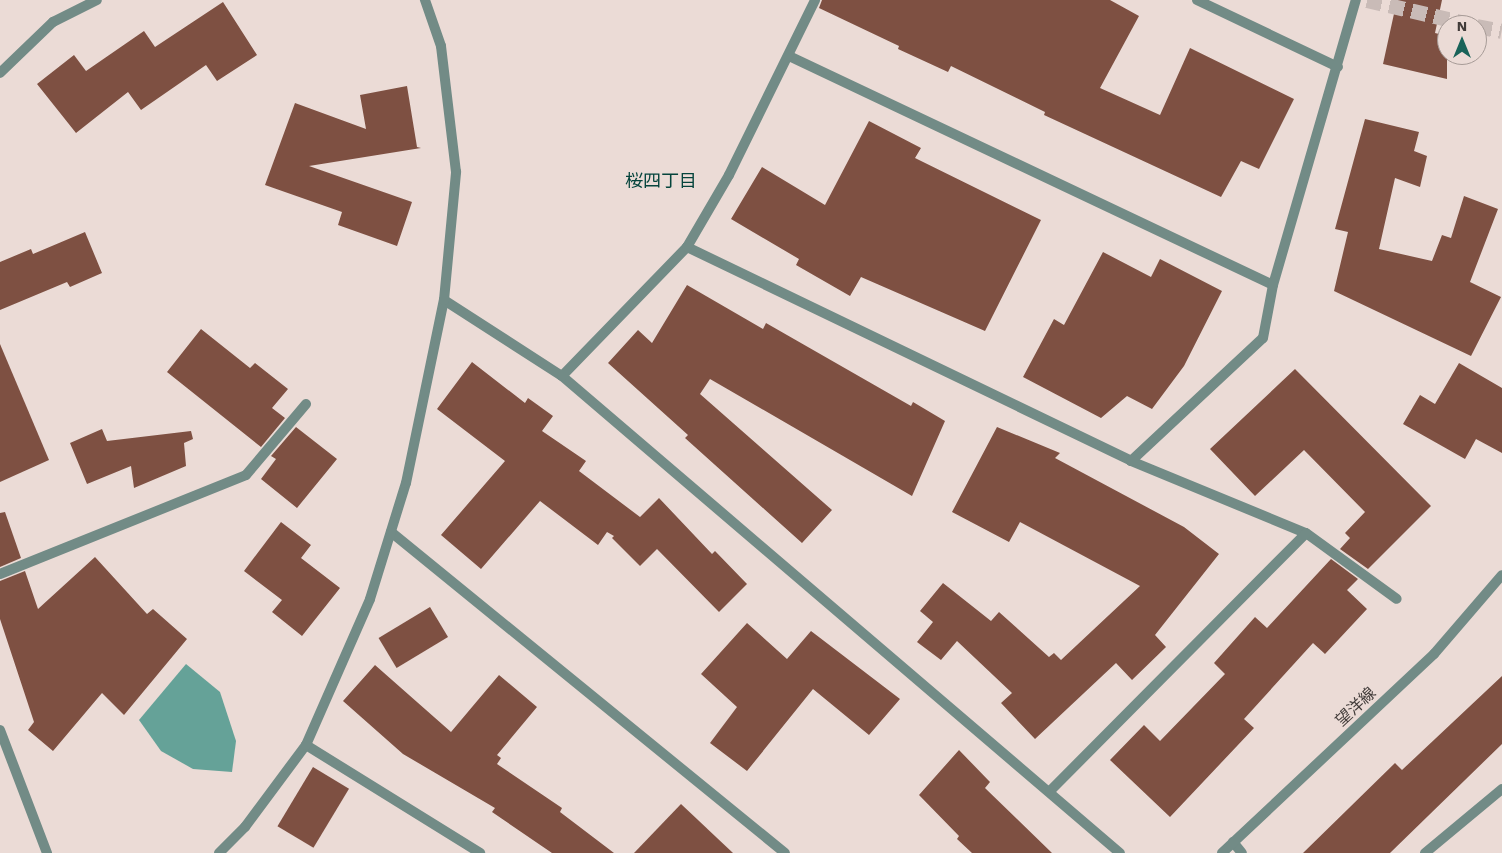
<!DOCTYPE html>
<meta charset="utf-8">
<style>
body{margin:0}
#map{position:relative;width:1502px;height:853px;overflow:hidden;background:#ebdbd6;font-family:"Work Sans","Noto Sans JP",sans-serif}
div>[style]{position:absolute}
.water>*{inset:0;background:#65a298}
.building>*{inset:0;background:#7e5042;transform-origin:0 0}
.motorway-tunnel>*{height:15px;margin-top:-7.5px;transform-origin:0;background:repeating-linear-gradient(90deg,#c9bbb7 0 15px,transparent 0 23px)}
.minor>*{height:10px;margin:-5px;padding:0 5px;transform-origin:5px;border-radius:5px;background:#728b86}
.tertiary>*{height:10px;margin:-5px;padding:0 5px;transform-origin:5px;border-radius:5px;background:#728b86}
span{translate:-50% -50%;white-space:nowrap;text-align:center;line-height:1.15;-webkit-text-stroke:5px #ebdbd6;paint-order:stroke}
.street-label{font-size:16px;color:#413b39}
.neighbourhood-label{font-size:18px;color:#05443c}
.north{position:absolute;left:1437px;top:15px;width:50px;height:50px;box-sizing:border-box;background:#ebdbd6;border:1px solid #a79b97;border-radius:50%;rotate:0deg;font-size:14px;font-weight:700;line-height:20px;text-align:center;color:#413b39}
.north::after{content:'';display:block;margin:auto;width:18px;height:22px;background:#196359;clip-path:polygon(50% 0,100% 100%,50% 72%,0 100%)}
</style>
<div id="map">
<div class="water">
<div style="clip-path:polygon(186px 664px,220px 692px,236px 741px,232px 772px,193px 769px,161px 751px,139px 720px)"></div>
</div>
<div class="building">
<div style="clip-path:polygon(822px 0,1110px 0,1139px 16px,1100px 88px,1160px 115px,1190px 48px,1294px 99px,1259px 169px,1241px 161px,1221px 197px,1044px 115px,1045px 112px,951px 66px,948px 72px,898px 49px,899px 46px,819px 8px)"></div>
<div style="clip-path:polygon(1397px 0,1442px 0,1435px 33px,1447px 36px,1447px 79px,1383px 64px)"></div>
<div style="clip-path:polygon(223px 2px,257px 55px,217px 81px,206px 65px,141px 110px,128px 92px,76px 133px,37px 84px,74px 55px,86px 71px,144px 31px,155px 47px)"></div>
<div style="clip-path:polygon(407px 86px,417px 147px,421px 148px,309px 166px,412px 202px,397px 246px,338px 225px,342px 212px,265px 185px,295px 103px,366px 129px,360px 95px)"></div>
<div style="clip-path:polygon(1365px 119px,1419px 132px,1414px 151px,1427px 156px,1420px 187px,1395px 178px,1379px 249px,1432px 261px,1442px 235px,1451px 238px,1464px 196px,1498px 209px,1470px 282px,1501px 297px,1471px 356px,1334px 291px,1348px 232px,1335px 229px)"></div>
<div style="clip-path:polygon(869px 121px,921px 148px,915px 158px,1041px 220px,985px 331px,861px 277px,850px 296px,796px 265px,799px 259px,731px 219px,762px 167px,825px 205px)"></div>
<div style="clip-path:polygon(85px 232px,102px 273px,70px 287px,67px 282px,0 310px,0 262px,31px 249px,33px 254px)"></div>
<div style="clip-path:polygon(1103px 252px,1151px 277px,1160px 259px,1222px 291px,1184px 366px,1152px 409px,1127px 396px,1101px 418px,1023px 377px,1054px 319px,1064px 325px)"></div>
<div style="clip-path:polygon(687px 285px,763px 329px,766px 323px,911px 406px,913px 402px,945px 421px,912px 496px,710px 379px,700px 394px,832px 510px,802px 543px,685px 438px,688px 435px,608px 363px,638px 330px,652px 343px)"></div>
<div style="clip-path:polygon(201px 329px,250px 368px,255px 363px,288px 389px,272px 408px,285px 418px,261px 447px,167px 372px)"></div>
<div style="clip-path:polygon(0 344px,49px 460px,0 482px)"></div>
<div style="clip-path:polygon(472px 362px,525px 403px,528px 398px,553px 416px,542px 431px,586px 461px,579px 471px,640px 517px,659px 498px,712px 554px,715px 551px,747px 584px,719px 612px,657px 549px,640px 566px,612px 538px,614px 536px,607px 532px,598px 545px,540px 501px,481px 569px,441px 535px,505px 461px,437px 409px)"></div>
<div style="clip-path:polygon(1459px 363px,1502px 388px,1502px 453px,1476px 439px,1465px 459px,1403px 424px,1420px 395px,1435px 404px)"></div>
<div style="clip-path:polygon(1295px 369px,1431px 506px,1368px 569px,1340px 549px,1350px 538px,1345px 533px,1365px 512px,1304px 450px,1255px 496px,1210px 449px)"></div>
<div style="clip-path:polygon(296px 427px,337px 459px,297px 508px,261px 479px,276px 459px,271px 456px)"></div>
<div style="clip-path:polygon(997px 427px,1060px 453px,1055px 458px,1184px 527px,1219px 554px,1155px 635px,1166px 647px,1132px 680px,1116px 663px,1035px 739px,1001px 703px,1012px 693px,957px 641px,941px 660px,917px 642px,933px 622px,920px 611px,943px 583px,991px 621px,999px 612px,1049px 657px,1054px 653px,1061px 660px,1140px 586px,1020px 522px,1009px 542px,952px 512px)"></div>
<div style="clip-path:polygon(102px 429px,107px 441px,191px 431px,193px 439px,184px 443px,186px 466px,134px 488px,131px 466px,87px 484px,70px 443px)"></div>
<div style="clip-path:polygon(5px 512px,21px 558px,0 567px,0 513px)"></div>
<div style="clip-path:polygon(281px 522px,311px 545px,301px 558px,340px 588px,302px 636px,272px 612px,282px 600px,244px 571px)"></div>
<div style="clip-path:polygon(95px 557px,147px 614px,153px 609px,187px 639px,124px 715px,102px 693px,53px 751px,28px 730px,34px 722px,0 619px,0 581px,25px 571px,38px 609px)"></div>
<div style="clip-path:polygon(1331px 559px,1358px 579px,1347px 590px,1367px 609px,1325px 654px,1313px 643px,1244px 719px,1254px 728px,1170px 817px,1110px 760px,1144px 725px,1160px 741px,1225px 674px,1214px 663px,1255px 617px,1267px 628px)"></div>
<div style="left:430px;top:607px;width:35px;height:60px;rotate:59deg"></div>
<div style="clip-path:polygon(747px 623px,787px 659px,811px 631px,900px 699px,869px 735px,813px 689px,747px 771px,710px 743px,737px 707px,701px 674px)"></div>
<div style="clip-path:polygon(375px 665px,451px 732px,499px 675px,537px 707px,497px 755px,501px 758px,497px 764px,562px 808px,560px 812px,614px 853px,552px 853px,492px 812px,495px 808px,403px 754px,343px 701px)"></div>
<div style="clip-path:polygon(1502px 676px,1502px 744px,1390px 853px,1303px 853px,1395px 763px,1402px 770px)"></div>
<div style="clip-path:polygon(959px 750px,990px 782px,985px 788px,1052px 853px,972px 853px,957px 839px,959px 836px,919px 795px)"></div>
<div style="left:313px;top:767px;width:42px;height:69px;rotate:31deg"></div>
<div style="clip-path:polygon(681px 804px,733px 853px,634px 853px)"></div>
</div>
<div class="motorway-tunnel">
<div style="left:1367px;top:0;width:110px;rotate:13.2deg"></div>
<div style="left:1477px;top:26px;width:25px;rotate:11deg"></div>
</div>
<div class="minor">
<div style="left:1197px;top:0;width:156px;rotate:25.4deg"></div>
<div style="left:789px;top:56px;width:535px;rotate:25.32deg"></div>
<div style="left:0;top:73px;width:74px;rotate:-43.9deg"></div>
<div style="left:53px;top:22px;width:49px;rotate:-26.6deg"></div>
<div style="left:687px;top:247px;width:493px;rotate:25.7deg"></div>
<div style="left:1131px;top:461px;width:189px;rotate:22.4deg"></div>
<div style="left:1306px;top:533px;width:112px;rotate:36deg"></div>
<div style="left:444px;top:300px;width:140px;rotate:32.8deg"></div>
<div style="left:562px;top:376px;width:734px;rotate:40.53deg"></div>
<div style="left:562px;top:376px;width:180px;rotate:-45.9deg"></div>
<div style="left:687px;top:247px;width:83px;rotate:-59.7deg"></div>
<div style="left:729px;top:175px;width:195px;rotate:-63.8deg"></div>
<div style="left:1131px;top:461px;width:180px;rotate:-43deg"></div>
<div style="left:1263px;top:338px;width:54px;rotate:-79.3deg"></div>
<div style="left:1273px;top:285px;width:297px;rotate:-73.8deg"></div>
<div style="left:391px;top:532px;width:508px;rotate:39.17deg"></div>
<div style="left:0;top:574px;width:265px;rotate:-21.9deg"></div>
<div style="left:246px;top:475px;width:93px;rotate:-49.8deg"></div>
<div style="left:0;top:730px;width:132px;rotate:69.1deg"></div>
<div style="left:306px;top:745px;width:205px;rotate:31.8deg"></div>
<div style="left:1050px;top:791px;width:363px;rotate:-45.2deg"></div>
<div style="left:1233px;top:842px;width:14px;rotate:51deg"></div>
<div style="left:219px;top:853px;width:37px;rotate:-45deg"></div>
<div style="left:245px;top:827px;width:102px;rotate:-53.4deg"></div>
<div style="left:306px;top:745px;width:159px;rotate:-66.3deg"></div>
<div style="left:370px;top:599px;width:121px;rotate:-72.8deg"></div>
<div style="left:406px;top:483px;width:187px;rotate:-78.3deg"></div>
<div style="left:444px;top:300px;width:129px;rotate:-84.6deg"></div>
<div style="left:456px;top:172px;width:127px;rotate:-96.8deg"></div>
<div style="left:441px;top:46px;width:49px;rotate:-109.2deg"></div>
<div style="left:1425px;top:853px;width:100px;rotate:-39.7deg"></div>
</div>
<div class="tertiary">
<div style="left:1222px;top:853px;width:291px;rotate:-43.2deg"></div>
<div style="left:1434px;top:654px;width:104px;rotate:-49.3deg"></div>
</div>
<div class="street-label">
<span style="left:1356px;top:707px;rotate:-43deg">望洋線</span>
</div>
<div class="neighbourhood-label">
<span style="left:661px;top:181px">桜四丁目</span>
</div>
<div class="north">N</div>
</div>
